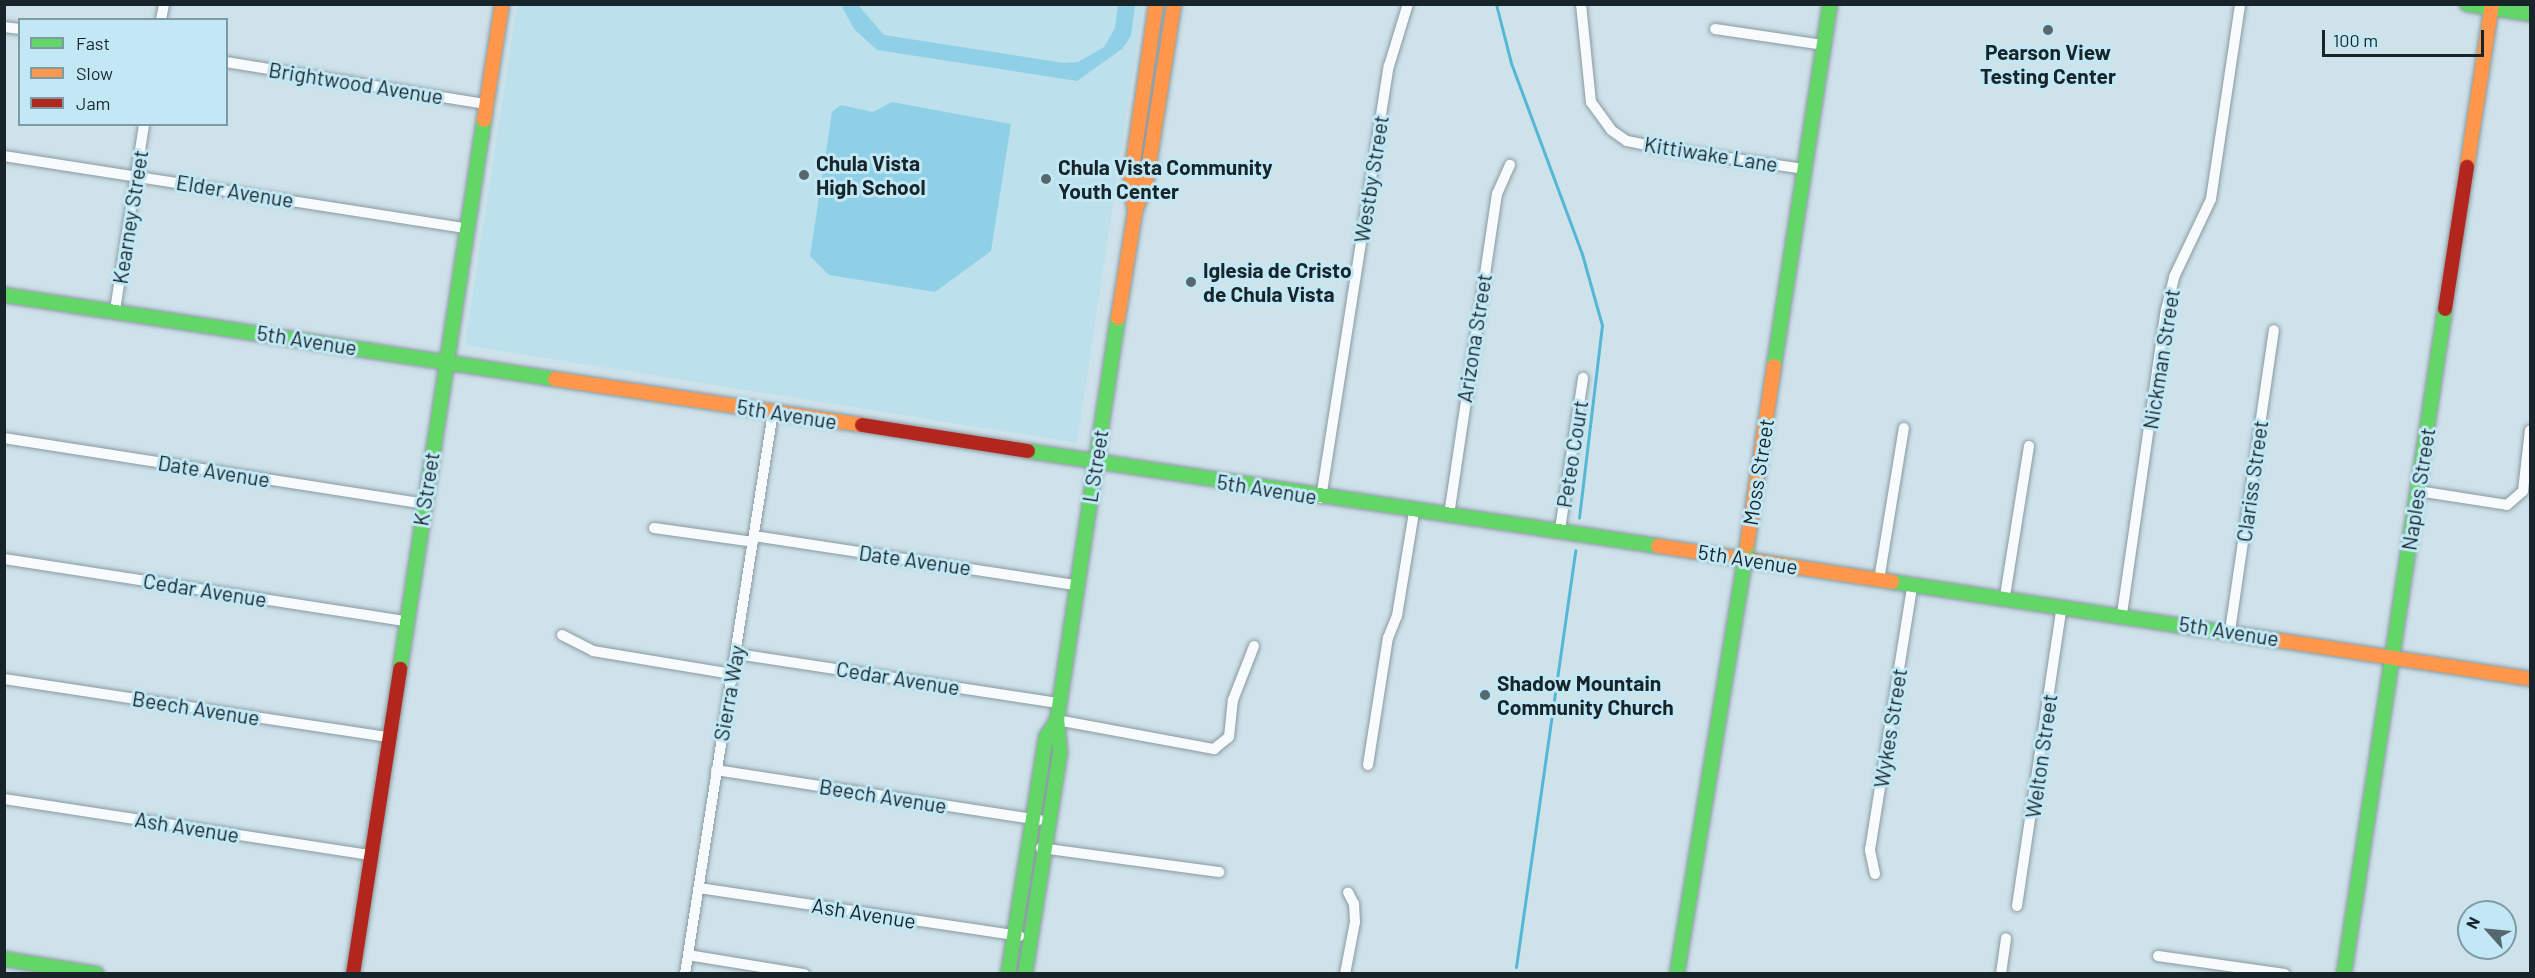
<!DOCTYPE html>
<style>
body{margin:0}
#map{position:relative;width:2535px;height:978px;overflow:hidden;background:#cee2ea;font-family:Barlow,sans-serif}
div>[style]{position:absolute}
.built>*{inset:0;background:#bde0ed}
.green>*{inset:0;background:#8fd0e7}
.stream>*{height:3px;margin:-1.5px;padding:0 1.5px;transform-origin:1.5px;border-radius:1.5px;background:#55b7d5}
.roads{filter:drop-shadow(0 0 2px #8a99a0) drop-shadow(0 0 2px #8a99a0)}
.street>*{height:10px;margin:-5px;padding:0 5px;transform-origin:5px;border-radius:5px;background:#f8fbfc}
.fast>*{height:14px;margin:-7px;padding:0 7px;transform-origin:7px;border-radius:7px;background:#63d668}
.slow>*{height:14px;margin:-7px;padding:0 7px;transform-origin:7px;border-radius:7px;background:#ff974d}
.jam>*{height:14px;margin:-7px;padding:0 7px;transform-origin:7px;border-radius:7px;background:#b3261e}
.dots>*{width:16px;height:16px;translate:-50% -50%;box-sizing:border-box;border:3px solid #c2e8f6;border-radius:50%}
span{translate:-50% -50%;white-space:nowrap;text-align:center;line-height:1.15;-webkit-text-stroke:6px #c2e8f6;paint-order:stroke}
.poi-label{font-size:21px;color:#17252b;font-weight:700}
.left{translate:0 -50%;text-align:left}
.street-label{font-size:21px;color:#17252b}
.frame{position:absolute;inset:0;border:6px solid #17252b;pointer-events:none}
.legend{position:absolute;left:18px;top:18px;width:210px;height:108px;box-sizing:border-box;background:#c2e8f6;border:2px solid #7e9aa5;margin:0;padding:8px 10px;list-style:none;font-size:18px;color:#17252b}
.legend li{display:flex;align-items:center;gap:12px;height:30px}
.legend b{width:30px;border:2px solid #7e9aa5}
.north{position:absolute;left:2457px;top:900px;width:60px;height:60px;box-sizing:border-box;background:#c2e8f6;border:2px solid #7e9aa5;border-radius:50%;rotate:297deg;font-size:16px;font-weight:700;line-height:24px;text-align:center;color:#17252b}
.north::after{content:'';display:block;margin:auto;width:21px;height:27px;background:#57676e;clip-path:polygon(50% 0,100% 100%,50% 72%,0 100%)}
.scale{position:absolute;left:2322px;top:30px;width:162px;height:27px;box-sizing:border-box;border:3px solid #17252b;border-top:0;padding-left:8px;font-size:18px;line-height:21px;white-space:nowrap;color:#17252b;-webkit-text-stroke:4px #c2e8f6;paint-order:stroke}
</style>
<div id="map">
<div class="built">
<div style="clip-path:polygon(517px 5px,1143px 5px,1077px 443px,465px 345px)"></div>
</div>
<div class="green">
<div style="clip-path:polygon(841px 5px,858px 5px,884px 35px,1064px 63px,1078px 62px,1104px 47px,1115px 28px,1118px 5px,1135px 5px,1131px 36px,1122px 49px,1077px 81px,877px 50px,854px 29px)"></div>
<div style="clip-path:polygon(892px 102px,1011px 124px,991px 251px,935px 292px,829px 275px,810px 256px,832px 112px,841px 105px,873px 112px)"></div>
</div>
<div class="stream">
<div style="left:1496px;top:4px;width:61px;rotate:75.7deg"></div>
<div style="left:1511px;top:63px;width:204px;rotate:69.6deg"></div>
<div style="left:1582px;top:254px;width:74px;rotate:74.3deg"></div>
<div style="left:1602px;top:325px;width:194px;rotate:96.8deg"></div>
<div style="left:1516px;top:967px;width:421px;rotate:-81.9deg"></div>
</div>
<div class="roads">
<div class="street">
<div style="left:1581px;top:4px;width:99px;rotate:84.2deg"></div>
<div style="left:1591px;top:102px;width:34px;rotate:54deg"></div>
<div style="left:1611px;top:130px;width:19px;rotate:35deg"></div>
<div style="left:1627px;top:141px;width:41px;rotate:11.3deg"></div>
<div style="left:1667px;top:149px;width:138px;rotate:8.3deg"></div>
<div style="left:161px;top:20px;width:16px;rotate:-79deg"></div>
<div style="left:4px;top:27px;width:16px;rotate:7deg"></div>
<div style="left:1715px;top:29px;width:109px;rotate:8.4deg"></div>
<div style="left:226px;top:62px;width:263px;rotate:9.2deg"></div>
<div style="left:4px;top:156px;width:468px;rotate:8.9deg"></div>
<div style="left:115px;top:310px;width:188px;rotate:-81.1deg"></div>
<div style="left:4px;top:438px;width:425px;rotate:8.9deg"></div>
<div style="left:2418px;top:491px;width:90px;rotate:8.9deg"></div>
<div style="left:2507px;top:505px;width:21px;rotate:-41deg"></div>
<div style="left:2523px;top:491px;width:61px;rotate:-83.5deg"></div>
<div style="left:1321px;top:498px;width:437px;rotate:-81.1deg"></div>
<div style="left:1389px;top:66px;width:65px;rotate:-73deg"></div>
<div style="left:1449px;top:515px;width:325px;rotate:-81.5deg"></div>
<div style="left:1497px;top:194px;width:32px;rotate:-66deg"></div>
<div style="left:654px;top:528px;width:100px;rotate:8deg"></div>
<div style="left:1560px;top:529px;width:153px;rotate:-81.3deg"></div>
<div style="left:754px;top:536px;width:326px;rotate:8.7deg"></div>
<div style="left:4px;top:559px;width:407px;rotate:8.8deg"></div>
<div style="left:1879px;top:580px;width:154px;rotate:-80.7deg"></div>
<div style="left:2005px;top:596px;width:152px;rotate:-80.9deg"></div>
<div style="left:2122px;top:614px;width:307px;rotate:-81.8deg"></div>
<div style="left:2166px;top:310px;width:34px;rotate:-76deg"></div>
<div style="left:2174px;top:277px;width:86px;rotate:-64.6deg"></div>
<div style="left:2211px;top:199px;width:197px;rotate:-81.5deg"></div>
<div style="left:2230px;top:631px;width:304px;rotate:-81.7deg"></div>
<div style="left:562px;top:635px;width:35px;rotate:27deg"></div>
<div style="left:593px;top:651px;width:141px;rotate:9.4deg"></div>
<div style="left:737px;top:654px;width:326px;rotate:8.7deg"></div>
<div style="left:4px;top:679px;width:387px;rotate:8.6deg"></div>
<div style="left:1057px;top:720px;width:160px;rotate:10.5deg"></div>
<div style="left:1214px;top:749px;width:19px;rotate:-39deg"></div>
<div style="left:1229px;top:737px;width:37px;rotate:-84deg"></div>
<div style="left:1233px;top:700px;width:58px;rotate:-68.7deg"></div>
<div style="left:1368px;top:765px;width:129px;rotate:-81.1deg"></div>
<div style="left:1388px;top:638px;width:24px;rotate:-68deg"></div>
<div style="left:1397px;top:616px;width:105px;rotate:-80.7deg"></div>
<div style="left:716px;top:770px;width:327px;rotate:8.8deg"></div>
<div style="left:4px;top:799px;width:369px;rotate:8.7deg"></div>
<div style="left:1041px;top:848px;width:180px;rotate:7.7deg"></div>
<div style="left:1875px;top:874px;width:25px;rotate:-102deg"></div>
<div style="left:1870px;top:850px;width:270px;rotate:-80.9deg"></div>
<div style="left:699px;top:888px;width:324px;rotate:8.5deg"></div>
<div style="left:2017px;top:906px;width:303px;rotate:-81.5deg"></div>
<div style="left:688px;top:955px;width:118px;rotate:9.3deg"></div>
<div style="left:2158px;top:956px;width:128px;rotate:8.1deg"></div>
<div style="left:685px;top:974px;width:569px;rotate:-81.1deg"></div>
<div style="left:1345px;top:974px;width:53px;rotate:-79.1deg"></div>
<div style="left:1355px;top:922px;width:18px;rotate:-93deg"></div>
<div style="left:1354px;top:904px;width:13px;rotate:-117deg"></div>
<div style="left:2001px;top:974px;width:36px;rotate:-82deg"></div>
</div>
<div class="fast">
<div style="left:2467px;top:4px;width:64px;rotate:9deg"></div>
<div style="left:4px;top:295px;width:557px;rotate:8.67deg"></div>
<div style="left:1774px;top:366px;width:366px;rotate:-81.2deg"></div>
<div style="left:1028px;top:451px;width:637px;rotate:8.58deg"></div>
<div style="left:1892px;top:582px;width:388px;rotate:8.6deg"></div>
<div style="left:400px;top:669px;width:555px;rotate:-81.3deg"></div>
<div style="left:4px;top:959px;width:94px;rotate:9.2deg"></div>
<div style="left:1008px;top:974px;width:240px;rotate:-80.9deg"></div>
<div style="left:1046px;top:737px;width:20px;rotate:-57deg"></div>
<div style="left:1025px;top:974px;width:225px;rotate:-81deg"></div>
<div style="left:1060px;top:752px;width:32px;rotate:-95deg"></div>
<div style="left:1057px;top:720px;width:407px;rotate:-81.4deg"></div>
<div style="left:1677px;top:974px;width:435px;rotate:-80.7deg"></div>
<div style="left:2344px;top:974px;width:673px;rotate:-81.36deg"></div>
</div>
<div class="slow">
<div style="left:484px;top:120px;width:117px;rotate:-81.2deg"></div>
<div style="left:2467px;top:167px;width:165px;rotate:-81.3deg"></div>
<div style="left:1134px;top:206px;width:30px;rotate:-96deg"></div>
<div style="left:1131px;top:176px;width:174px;rotate:-81.7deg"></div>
<div style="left:1118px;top:318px;width:107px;rotate:-80.9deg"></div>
<div style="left:1135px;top:212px;width:37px;rotate:-71deg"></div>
<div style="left:1147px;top:177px;width:175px;rotate:-81.1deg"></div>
<div style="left:555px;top:379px;width:310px;rotate:8.5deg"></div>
<div style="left:1747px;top:545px;width:181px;rotate:-81.4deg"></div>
<div style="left:1658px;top:546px;width:237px;rotate:8.7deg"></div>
<div style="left:2276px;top:640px;width:257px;rotate:8.7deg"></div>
</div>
<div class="jam">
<div style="left:2445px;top:309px;width:144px;rotate:-81.2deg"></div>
<div style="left:862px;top:425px;width:168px;rotate:8.9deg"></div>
<div style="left:353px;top:974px;width:309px;rotate:-81.2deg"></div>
</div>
</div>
<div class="dots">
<div style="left:2048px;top:30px;background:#57676e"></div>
<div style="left:804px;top:175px;background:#57676e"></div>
<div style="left:1046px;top:179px;background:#57676e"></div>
<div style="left:1191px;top:282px;background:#57676e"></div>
<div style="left:1485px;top:695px;background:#57676e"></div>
</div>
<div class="poi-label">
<span style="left:2048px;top:64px">Pearson View<br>Testing Center</span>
<span class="left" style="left:816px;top:175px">Chula Vista<br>High School</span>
<span class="left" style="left:1058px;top:179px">Chula Vista Community<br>Youth Center</span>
<span class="left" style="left:1203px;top:282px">Iglesia de Cristo<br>de Chula Vista</span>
<span class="left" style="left:1497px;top:695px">Shadow Mountain<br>Community Church</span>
</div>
<div class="street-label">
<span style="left:356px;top:83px;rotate:9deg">Brightwood Avenue</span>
<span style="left:1711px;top:154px;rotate:9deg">Kittiwake Lane</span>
<span style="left:1371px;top:179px;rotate:-81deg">Westby Street</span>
<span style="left:235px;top:191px;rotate:9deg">Elder Avenue</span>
<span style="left:130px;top:217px;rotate:-81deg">Kearney Street</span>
<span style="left:1474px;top:338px;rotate:-81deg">Arizona Street</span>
<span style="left:307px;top:340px;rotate:9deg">5th Avenue</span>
<span style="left:2161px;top:359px;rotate:-81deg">Nickman Street</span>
<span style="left:787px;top:414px;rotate:9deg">5th Avenue</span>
<span style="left:1572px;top:454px;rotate:-81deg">Peteo Court</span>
<span style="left:1095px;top:466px;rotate:-81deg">L Street</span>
<span style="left:214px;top:471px;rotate:9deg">Date Avenue</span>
<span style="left:1758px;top:472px;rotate:-81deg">Moss Street</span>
<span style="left:2252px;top:481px;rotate:-82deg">Clariss Street</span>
<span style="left:426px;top:489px;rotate:-81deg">K Street</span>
<span style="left:1267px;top:489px;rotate:9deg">5th Avenue</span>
<span style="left:2418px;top:489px;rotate:-81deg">Naples Street</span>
<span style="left:1748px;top:559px;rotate:9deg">5th Avenue</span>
<span style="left:915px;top:560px;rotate:8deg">Date Avenue</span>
<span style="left:205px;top:590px;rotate:9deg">Cedar Avenue</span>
<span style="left:2229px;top:631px;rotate:9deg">5th Avenue</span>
<span style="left:898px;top:678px;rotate:9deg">Cedar Avenue</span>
<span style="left:729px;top:693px;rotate:-80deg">Sierra Way</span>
<span style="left:196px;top:708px;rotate:9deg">Beech Avenue</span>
<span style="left:1890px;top:728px;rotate:-81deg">Wykes Street</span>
<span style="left:2041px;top:756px;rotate:-82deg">Welton Street</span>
<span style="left:883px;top:796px;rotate:9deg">Beech Avenue</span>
<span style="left:187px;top:827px;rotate:9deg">Ash Avenue</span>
<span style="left:864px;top:913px;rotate:9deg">Ash Avenue</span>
</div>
<div class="frame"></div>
<ul class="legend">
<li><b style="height:8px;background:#63d668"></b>Fast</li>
<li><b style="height:8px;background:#ff974d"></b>Slow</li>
<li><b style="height:8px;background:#b3261e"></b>Jam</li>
</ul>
<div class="north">N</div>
<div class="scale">100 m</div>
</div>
